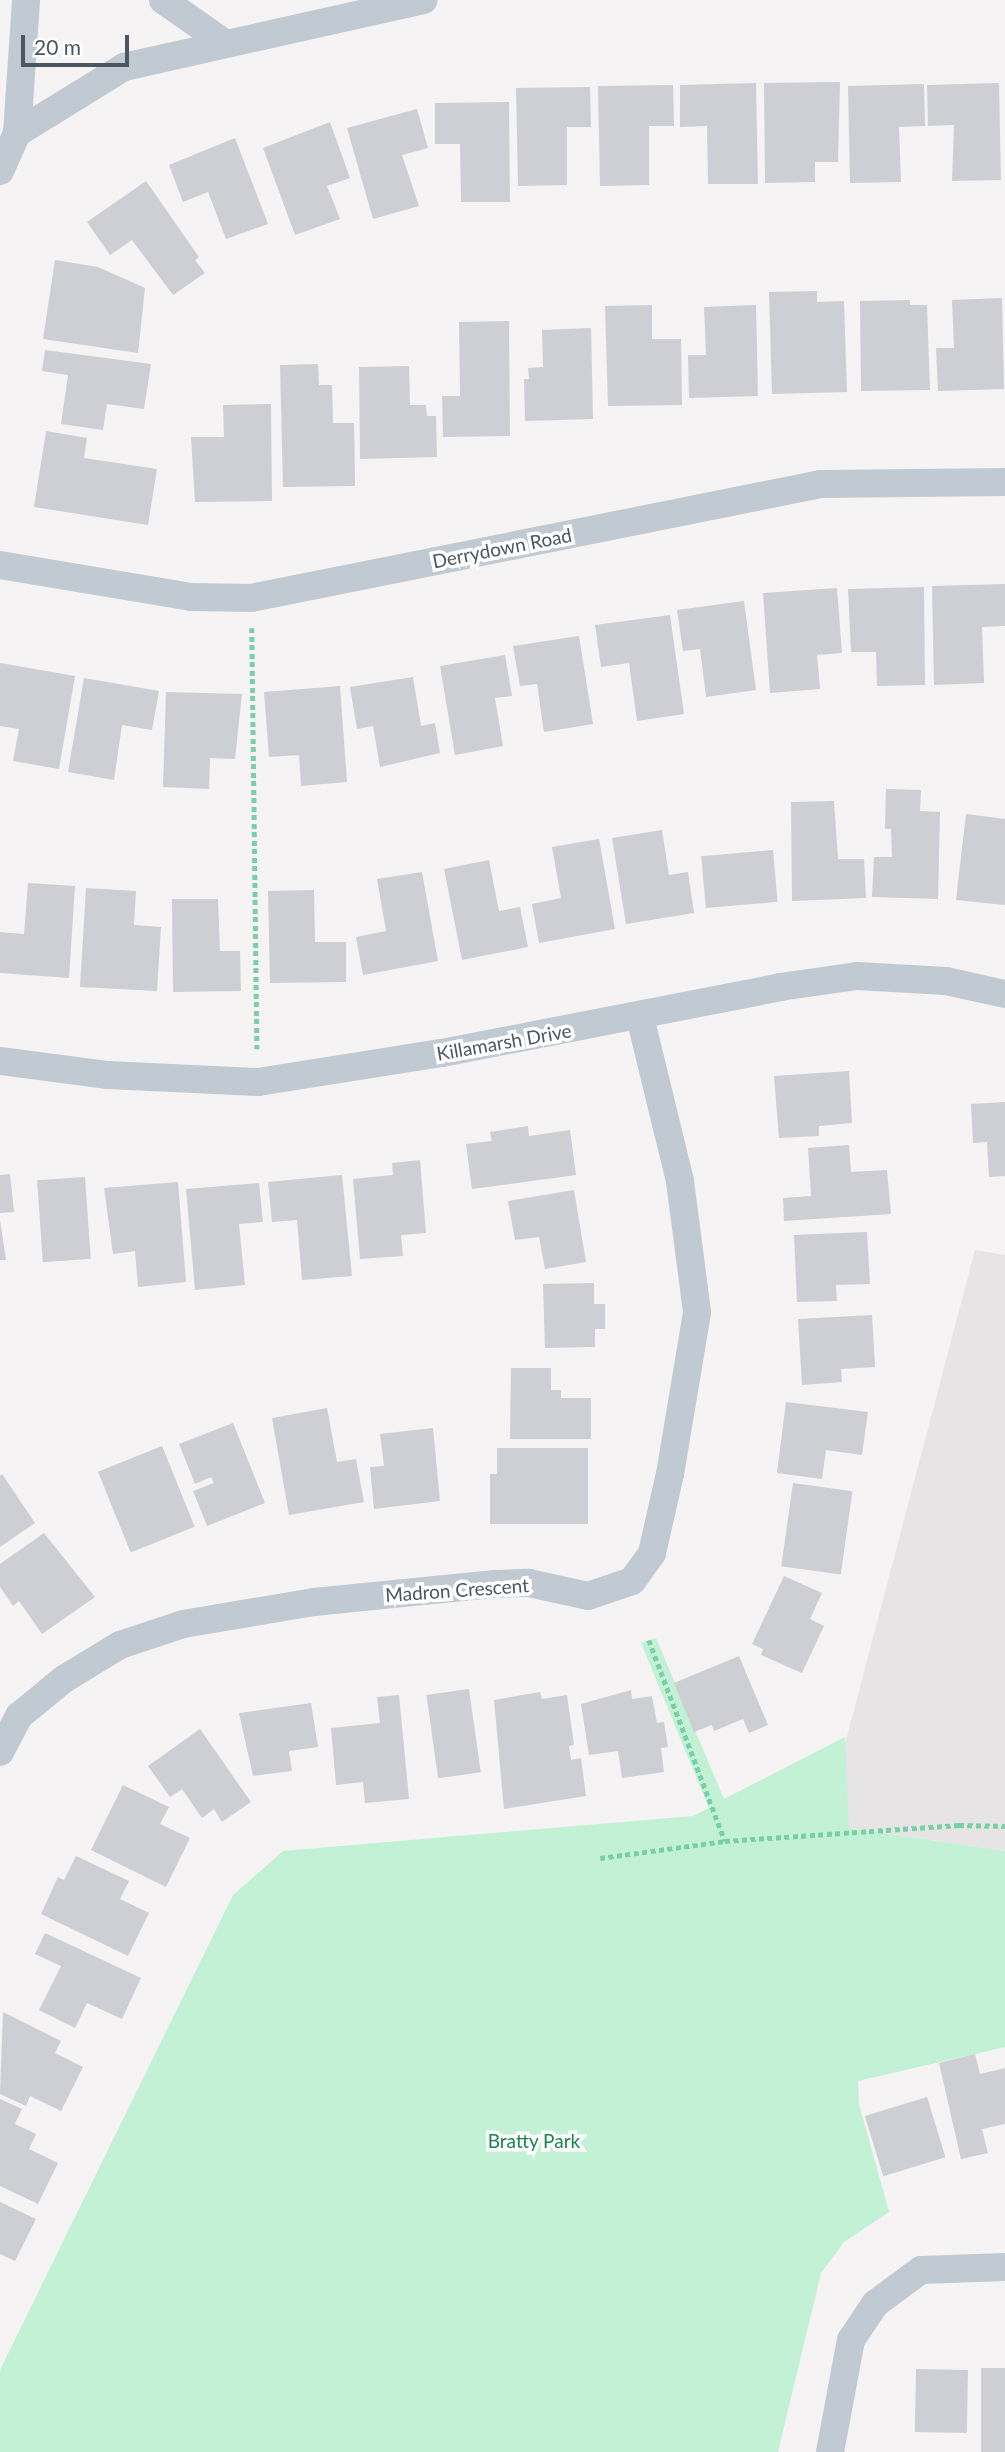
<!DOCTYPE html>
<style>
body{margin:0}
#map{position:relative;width:1005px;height:2452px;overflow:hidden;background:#f5f3f3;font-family:Lato,sans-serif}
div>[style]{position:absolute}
.education>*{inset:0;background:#e6e4e5}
.green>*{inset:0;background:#c3f1d5}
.building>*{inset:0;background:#cdcfd5;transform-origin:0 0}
.path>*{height:4.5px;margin-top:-2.25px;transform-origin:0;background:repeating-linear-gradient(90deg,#7ad0a6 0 5px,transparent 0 8.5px)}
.minor>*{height:28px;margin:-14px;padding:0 14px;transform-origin:14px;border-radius:14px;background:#c1cad2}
span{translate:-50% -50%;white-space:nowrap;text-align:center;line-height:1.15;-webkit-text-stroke:7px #fff;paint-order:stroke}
.street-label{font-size:19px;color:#4a5661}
.park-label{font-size:19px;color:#17864f}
.scale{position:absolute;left:21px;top:35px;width:108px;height:32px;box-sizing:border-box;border:4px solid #4a5661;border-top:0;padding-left:9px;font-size:21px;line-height:24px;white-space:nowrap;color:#4a5661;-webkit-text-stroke:5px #fff;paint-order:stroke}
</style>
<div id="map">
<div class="education">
<div style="clip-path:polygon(975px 1250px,1005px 1255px,1005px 1851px,824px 1824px)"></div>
</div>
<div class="green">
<div style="clip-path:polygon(656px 1638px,724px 1799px,845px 1737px,849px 1828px,1005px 1851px,1005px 2047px,858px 2081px,859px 2104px,889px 2212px,844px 2242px,821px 2273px,778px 2452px,0 2452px,0 2370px,233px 1895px,283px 1851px,693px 1816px,709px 1808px,641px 1643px)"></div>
</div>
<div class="building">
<div style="clip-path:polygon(840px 82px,838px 162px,815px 162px,815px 182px,765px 183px,764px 83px)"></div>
<div style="clip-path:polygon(756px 83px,758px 184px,708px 184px,707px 126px,680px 127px,680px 85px)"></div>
<div style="clip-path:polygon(999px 83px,1001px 180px,952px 181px,954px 125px,928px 126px,927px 85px)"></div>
<div style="clip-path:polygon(924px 84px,925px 126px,899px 127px,901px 182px,850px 183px,848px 86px)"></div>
<div style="clip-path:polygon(673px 85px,674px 126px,649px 126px,649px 185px,600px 186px,598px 86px)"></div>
<div style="clip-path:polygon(590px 87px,591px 127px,567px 127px,567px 185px,518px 186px,516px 88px)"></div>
<div style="clip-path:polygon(509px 102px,510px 202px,461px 202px,460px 144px,435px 144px,435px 103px)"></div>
<div style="clip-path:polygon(417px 109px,428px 148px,402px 155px,419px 206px,373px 219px,347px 128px)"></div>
<div style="clip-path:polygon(330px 122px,350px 178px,327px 186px,340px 219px,295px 235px,263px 148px)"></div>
<div style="clip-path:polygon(235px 138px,268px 224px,226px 239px,208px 192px,183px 202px,169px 165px)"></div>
<div style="clip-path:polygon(146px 181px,199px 257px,195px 260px,205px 273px,173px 295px,132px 240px,110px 255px,87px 222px)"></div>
<div style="clip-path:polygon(55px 260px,98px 267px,145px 288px,138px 353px,43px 339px)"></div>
<div style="clip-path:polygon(817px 291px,817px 302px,844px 301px,847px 392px,772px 394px,769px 292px)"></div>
<div style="clip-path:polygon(1002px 298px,1004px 389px,938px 391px,936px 348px,954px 348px,952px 300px)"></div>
<div style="clip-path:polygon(910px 300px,910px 305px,927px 305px,930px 390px,861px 391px,860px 301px)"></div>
<div style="clip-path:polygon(652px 305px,652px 339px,681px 339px,682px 405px,608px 406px,605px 306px)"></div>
<div style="clip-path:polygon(756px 305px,758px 396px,689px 398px,688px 355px,706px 355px,704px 307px)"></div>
<div style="clip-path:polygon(509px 321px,510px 436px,443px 437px,442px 396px,460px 396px,459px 322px)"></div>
<div style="clip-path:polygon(591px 328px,593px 419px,525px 421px,524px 379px,529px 379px,528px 368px,543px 367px,542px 330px)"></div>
<div style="clip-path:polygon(45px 350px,151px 364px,144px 409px,107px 404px,103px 430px,61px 424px,68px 375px,42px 371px)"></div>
<div style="clip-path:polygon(318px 364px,319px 385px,332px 385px,333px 423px,354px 423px,355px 486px,283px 487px,280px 365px)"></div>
<div style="clip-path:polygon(409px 366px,410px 405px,426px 405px,427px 416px,436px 416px,437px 457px,360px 459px,359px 367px)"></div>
<div style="clip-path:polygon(271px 404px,272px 501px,195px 502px,191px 437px,224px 437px,223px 405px)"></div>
<div style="clip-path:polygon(46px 431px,87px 438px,84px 458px,157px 469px,148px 525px,34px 507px)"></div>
<div style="clip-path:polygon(1005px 584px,1005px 626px,982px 627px,984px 683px,934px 685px,932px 586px)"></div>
<div style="clip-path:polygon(924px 587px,925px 685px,877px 686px,876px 652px,851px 652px,848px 589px)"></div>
<div style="clip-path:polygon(837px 588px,842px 653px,817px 655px,820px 689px,770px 693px,763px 593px)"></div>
<div style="clip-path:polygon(744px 601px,756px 690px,706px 697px,700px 649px,683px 651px,677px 610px)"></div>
<div style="clip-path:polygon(670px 615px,684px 714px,637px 721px,629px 663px,601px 667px,595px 625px)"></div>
<div style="clip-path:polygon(579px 636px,593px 724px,544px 732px,537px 684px,520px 686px,513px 646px)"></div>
<div style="clip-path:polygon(505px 655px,512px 696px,495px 698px,503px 746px,455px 755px,440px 666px)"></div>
<div style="clip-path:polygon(0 663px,75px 676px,59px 769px,13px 761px,19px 729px,0 726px)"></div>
<div style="clip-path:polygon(413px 677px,421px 726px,435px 723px,440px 753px,380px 767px,373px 726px,357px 729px,350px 687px)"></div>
<div style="clip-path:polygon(84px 678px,159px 691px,152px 730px,122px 725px,114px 780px,68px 772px)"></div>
<div style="clip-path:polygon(340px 686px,347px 782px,301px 786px,299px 755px,269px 757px,264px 692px)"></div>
<div style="clip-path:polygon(166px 692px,242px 694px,235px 759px,210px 758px,209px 789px,163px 787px)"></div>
<div style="clip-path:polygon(886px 789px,921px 790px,920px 811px,940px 812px,938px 899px,872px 897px,874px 857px,892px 857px,891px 829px,885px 829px)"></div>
<div style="clip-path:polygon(834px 801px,838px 859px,864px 859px,866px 898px,792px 901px,791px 802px)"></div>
<div style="clip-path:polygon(966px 814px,1005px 819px,1005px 905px,956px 900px)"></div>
<div style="clip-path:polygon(662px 830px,669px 875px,688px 872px,694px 913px,626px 924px,612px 838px)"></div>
<div style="clip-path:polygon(599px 839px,615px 929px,539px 943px,532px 904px,561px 898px,552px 847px)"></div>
<div style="left:773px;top:850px;width:52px;height:72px;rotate:85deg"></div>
<div style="clip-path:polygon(489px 860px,499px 911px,520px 907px,528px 947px,462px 960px,444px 869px)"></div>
<div style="clip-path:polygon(422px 872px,438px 961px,363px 975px,356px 937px,386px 931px,377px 879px)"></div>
<div style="clip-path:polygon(28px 883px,75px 886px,69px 978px,0 973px,0 932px,24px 934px)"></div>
<div style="clip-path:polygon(86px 888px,136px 891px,134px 925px,161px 927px,157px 991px,80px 987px)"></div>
<div style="clip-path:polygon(314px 890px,315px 942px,346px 942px,346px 982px,270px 983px,268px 891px)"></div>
<div style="clip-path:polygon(172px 899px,218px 899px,220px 951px,240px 951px,241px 991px,173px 992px)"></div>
<div style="clip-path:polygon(849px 1071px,852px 1123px,819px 1126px,819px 1136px,779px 1138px,774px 1076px)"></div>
<div style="clip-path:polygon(1005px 1102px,1005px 1176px,989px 1177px,987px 1142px,973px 1143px,971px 1104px)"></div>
<div style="clip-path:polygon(528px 1126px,529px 1136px,570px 1130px,576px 1175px,472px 1189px,466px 1144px,492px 1141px,490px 1132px)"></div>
<div style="clip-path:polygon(849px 1145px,851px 1172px,887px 1170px,891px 1214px,784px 1221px,783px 1198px,811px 1196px,808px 1148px)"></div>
<div style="clip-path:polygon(420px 1160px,426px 1233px,401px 1235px,403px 1256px,360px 1259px,353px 1179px,393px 1175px,392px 1163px)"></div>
<div style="clip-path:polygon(10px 1174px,14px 1212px,0 1213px,0 1175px)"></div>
<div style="clip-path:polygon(342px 1175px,352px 1276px,302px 1280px,297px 1220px,272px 1222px,268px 1182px)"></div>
<div style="left:85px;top:1177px;width:82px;height:48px;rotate:86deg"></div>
<div style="clip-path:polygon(178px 1182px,186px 1282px,138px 1287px,135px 1251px,113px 1254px,104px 1188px)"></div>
<div style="clip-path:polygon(259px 1183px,263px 1222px,239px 1224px,245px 1285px,195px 1290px,186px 1189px)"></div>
<div style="clip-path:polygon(574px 1190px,586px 1262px,545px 1269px,539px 1237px,515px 1240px,508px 1201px)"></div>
<div style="clip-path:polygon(0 1220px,6px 1260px,0 1260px)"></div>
<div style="clip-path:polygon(867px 1232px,870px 1284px,836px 1285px,837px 1301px,797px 1302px,794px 1235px)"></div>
<div style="clip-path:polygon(594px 1283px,594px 1304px,605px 1304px,605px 1329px,595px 1329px,595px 1347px,545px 1348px,543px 1284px)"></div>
<div style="clip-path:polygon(872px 1315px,875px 1367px,841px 1369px,842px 1382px,802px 1385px,798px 1319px)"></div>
<div style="clip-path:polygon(511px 1368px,551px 1368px,551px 1390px,561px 1390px,561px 1398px,591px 1398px,591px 1439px,510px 1439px)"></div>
<div style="clip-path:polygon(786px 1402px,868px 1412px,862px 1455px,826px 1450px,822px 1479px,777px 1473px)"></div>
<div style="clip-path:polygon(327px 1408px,337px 1462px,356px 1459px,364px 1502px,289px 1515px,272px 1418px)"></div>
<div style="clip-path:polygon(233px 1423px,265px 1503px,207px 1526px,193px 1491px,214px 1483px,211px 1477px,195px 1484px,179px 1444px)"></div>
<div style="clip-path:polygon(433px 1428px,440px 1501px,374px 1509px,370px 1467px,384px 1466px,380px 1434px)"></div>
<div style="left:162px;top:1446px;width:87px;height:69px;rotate:68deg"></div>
<div style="clip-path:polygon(497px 1448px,588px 1448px,588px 1524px,490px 1524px,490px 1474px,497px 1474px)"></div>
<div style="clip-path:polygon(2px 1474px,35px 1523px,0 1547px,0 1476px)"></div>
<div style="left:793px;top:1483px;width:60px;height:84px;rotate:8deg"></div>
<div style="clip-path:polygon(44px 1533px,95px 1597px,42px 1634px,19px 1601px,13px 1606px,0 1587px,0 1564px)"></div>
<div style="clip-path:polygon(784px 1576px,822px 1593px,810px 1619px,824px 1626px,802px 1673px,761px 1655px,763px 1649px,752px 1644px)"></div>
<div style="clip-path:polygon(739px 1656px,768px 1725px,749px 1733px,743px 1719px,714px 1731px,712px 1725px,694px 1732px,674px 1683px)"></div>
<div style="left:469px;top:1689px;width:84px;height:43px;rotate:82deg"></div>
<div style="clip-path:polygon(631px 1690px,632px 1699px,652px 1696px,657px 1723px,664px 1722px,668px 1747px,661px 1748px,664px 1772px,622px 1778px,618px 1751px,589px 1755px,581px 1704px)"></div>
<div style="clip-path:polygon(540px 1692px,542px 1699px,567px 1695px,574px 1745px,569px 1746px,571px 1760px,581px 1758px,586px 1796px,504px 1809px,494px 1700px)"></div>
<div style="clip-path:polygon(399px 1695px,409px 1799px,365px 1803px,363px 1782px,336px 1785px,331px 1728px,380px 1723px,377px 1697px)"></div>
<div style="clip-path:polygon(311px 1703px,318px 1747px,289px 1751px,292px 1771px,253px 1776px,239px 1713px)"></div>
<div style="clip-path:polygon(200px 1729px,251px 1802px,222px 1822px,214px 1809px,202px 1818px,182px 1789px,170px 1797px,148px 1766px)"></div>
<div style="clip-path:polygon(123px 1785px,169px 1807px,160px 1824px,190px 1838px,166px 1887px,91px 1850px)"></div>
<div style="clip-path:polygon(76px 1856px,129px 1881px,120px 1899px,149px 1913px,128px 1956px,41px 1914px,58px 1877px,64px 1880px)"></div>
<div style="clip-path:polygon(45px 1933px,141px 1978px,122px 2019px,87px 2003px,75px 2028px,39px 2010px,61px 1966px,35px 1954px)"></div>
<div style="clip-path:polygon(3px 2012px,61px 2041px,55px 2053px,83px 2067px,61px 2111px,30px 2096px,26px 2106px,0 2094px)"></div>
<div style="clip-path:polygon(975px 2054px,980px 2074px,1005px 2068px,1005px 2124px,982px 2129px,988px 2153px,961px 2159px,939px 2063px)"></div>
<div style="left:927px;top:2097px;width:63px;height:65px;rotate:73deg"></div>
<div style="clip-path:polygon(0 2099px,22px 2109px,15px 2124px,36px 2134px,29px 2149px,58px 2163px,38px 2204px,0 2186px)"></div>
<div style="clip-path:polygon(0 2202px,36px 2219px,15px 2261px,0 2254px)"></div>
<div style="left:1005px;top:2368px;width:84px;height:24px;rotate:90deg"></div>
<div style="left:916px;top:2369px;width:52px;height:63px;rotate:1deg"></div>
</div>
<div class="path">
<div style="left:252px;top:628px;width:421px;rotate:89.3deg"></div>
<div style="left:649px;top:1640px;width:215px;rotate:69.3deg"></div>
<div style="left:725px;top:1841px;width:235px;rotate:-3.9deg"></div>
<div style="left:959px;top:1825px;width:46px;rotate:1.2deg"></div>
<div style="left:600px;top:1858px;width:126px;rotate:-7.7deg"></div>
</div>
<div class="minor">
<div style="left:163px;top:0;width:73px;rotate:35deg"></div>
<div style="left:17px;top:133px;width:126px;rotate:-31.7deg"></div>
<div style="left:124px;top:67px;width:307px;rotate:-12.6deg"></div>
<div style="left:0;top:171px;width:42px;rotate:-65.9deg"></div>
<div style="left:17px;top:133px;width:133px;rotate:-86.1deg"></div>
<div style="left:0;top:565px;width:194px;rotate:9.5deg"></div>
<div style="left:191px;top:597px;width:60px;rotate:1deg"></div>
<div style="left:251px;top:598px;width:581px;rotate:-11.31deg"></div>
<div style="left:821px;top:484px;width:184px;rotate:-0.6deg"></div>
<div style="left:0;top:1061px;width:109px;rotate:7.4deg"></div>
<div style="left:108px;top:1075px;width:150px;rotate:2.7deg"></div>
<div style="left:258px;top:1082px;width:186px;rotate:-9deg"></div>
<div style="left:442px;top:1053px;width:344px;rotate:-11deg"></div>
<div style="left:780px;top:987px;width:78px;rotate:-8.1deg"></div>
<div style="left:857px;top:976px;width:89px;rotate:3.2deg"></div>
<div style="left:946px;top:981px;width:60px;rotate:12.4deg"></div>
<div style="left:0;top:1752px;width:41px;rotate:-62.2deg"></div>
<div style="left:19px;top:1716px;width:58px;rotate:-39.4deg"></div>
<div style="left:64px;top:1679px;width:66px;rotate:-31.3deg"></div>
<div style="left:120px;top:1645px;width:66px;rotate:-18.4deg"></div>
<div style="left:183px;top:1624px;width:133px;rotate:-9.5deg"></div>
<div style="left:314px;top:1602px;width:182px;rotate:-5.7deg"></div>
<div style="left:495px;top:1584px;width:34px;rotate:-2deg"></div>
<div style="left:529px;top:1583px;width:60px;rotate:12.4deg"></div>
<div style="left:588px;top:1596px;width:46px;rotate:-18.8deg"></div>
<div style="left:632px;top:1581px;width:34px;rotate:-54deg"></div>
<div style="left:652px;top:1553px;width:81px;rotate:-77.2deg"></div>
<div style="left:670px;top:1474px;width:164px;rotate:-80.5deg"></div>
<div style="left:697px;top:1312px;width:132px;rotate:-97.4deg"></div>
<div style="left:680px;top:1181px;width:169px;rotate:-103.7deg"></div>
<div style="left:830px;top:2452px;width:114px;rotate:-79.4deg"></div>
<div style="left:851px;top:2340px;width:43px;rotate:-56.3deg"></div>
<div style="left:875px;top:2304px;width:57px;rotate:-36.5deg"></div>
<div style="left:921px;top:2270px;width:84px;rotate:-2deg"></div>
</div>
<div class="street-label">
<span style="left:502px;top:548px;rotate:-11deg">Derrydown Road</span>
<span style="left:504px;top:1042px;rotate:-10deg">Killamarsh Drive</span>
<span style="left:457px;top:1590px;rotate:-4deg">Madron Crescent</span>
</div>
<div class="park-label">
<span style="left:534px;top:2141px">Bratty Park</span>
</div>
<div class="scale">20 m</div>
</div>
